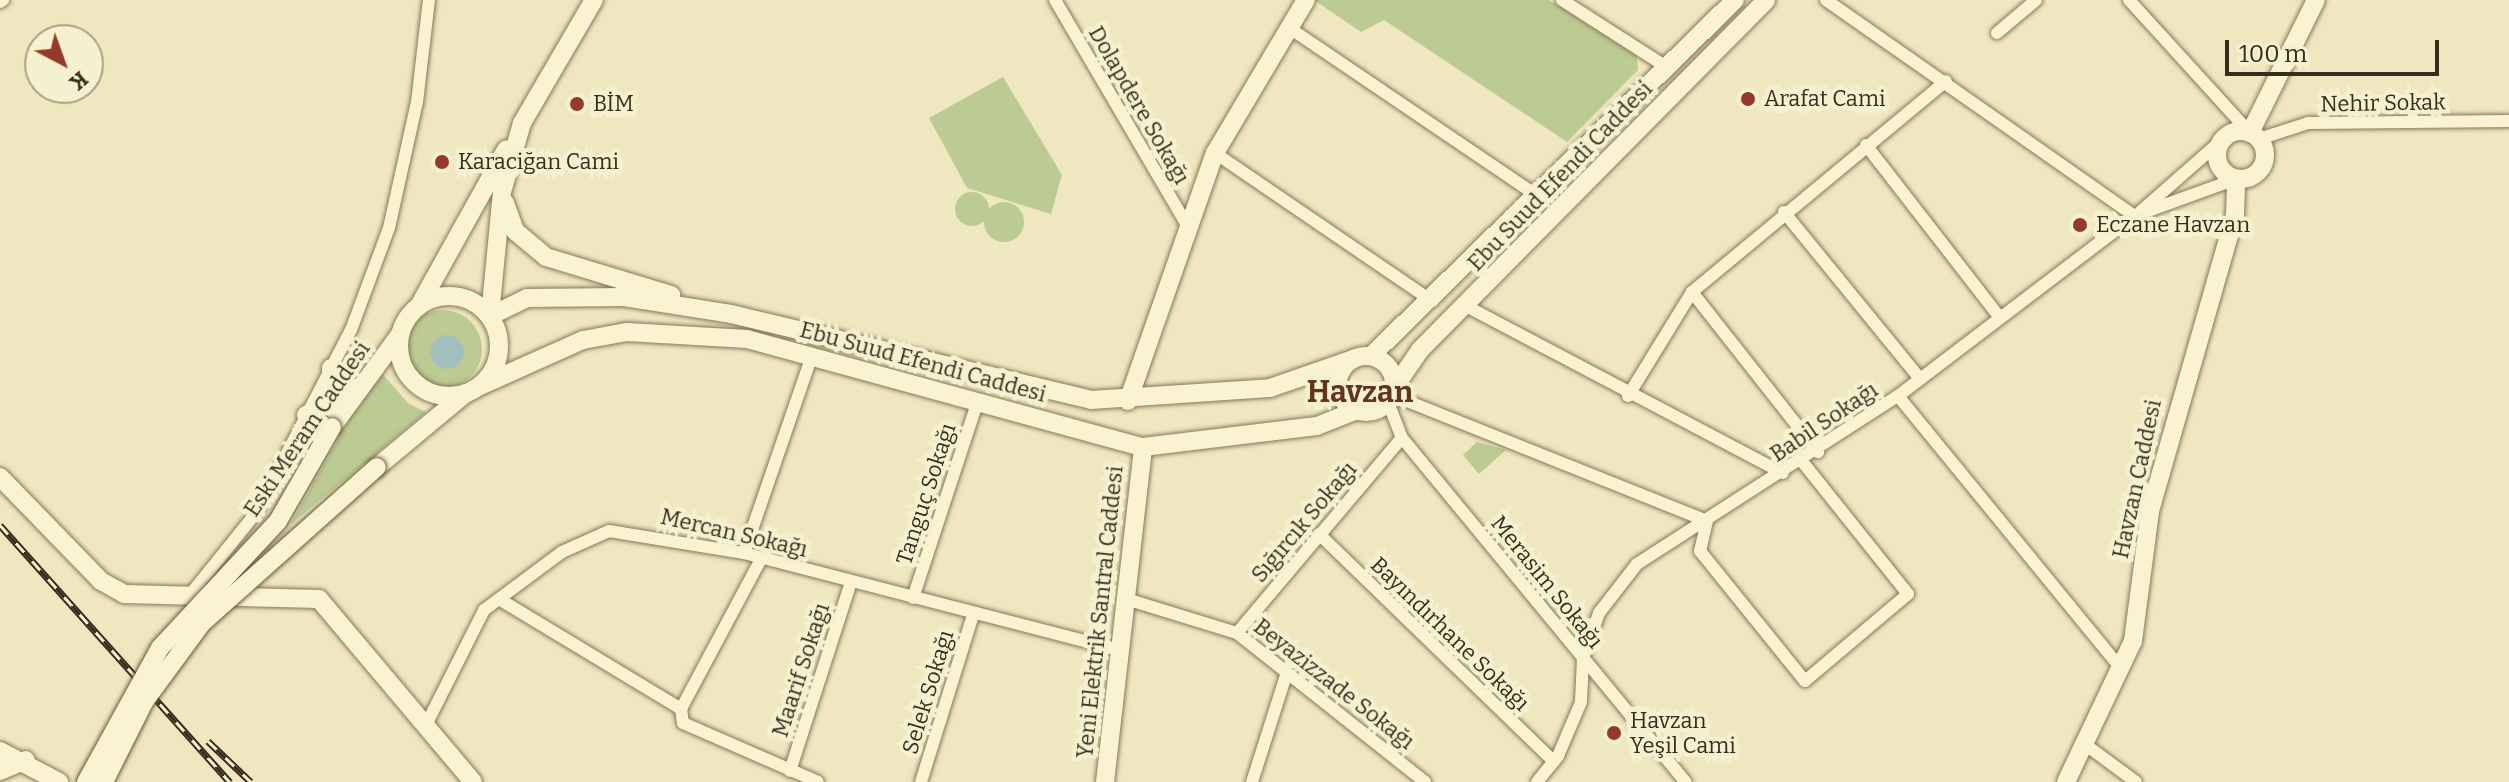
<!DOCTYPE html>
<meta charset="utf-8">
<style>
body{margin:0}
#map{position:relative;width:2509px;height:782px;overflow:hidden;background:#eee7bf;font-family:Bitter,serif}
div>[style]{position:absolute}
.green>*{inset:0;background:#bccb93}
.round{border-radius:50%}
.water>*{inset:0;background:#a2bfbc}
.roads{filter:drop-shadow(0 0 2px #867858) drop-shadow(0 0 2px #867858)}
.street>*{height:12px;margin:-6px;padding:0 6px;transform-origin:6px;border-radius:6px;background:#f9f3d2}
.secondary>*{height:18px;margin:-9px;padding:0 9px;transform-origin:9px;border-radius:9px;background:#f9f3d2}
.secondary>.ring{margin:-9px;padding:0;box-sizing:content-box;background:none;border:18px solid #f9f3d2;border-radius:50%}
.rail>*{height:7px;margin-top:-3.5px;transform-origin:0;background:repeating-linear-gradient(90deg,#f5f0cf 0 12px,#362d1c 0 24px);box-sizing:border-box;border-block:2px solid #362d1c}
.bridges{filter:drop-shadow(0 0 2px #68593b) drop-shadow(0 0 2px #68593b)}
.secondary-bridge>*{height:18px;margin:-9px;padding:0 9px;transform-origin:9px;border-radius:9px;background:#f9f3d2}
.dots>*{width:22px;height:22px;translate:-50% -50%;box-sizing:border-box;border:4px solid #f5f0cf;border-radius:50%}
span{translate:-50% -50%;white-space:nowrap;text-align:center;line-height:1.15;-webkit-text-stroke:8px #f5f0cf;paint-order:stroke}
.poi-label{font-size:22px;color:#362d1c}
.left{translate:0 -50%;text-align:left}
.street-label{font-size:22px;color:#362d1c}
.district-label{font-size:30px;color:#62361c;font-weight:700}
.north{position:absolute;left:24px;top:24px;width:80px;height:80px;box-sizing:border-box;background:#f5f0cf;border:2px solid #a9a287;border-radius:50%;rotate:139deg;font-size:22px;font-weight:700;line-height:32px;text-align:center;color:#362d1c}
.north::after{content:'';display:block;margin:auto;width:28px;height:36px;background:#953928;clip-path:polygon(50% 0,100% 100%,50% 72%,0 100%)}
.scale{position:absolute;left:2225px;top:40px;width:214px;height:36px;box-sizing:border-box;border:4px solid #362d1c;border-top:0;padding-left:10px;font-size:24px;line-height:28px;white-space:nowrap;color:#362d1c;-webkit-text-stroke:6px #f5f0cf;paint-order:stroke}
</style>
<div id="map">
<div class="green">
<div style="clip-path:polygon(1314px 0,1549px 0,1637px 56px,1638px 70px,1567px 142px,1384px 20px,1361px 32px)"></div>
<div style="clip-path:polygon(1003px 77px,1062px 175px,1051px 214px,967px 188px,929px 118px)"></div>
<div class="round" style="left:955px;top:192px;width:34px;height:34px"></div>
<div class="round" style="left:984px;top:202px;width:40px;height:40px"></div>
<div class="round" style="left:404px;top:310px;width:78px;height:78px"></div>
<div style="clip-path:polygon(378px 369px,409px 404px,426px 412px,290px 525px)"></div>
<div style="clip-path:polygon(1477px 442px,1506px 450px,1479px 474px,1463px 455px)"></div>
</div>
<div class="water">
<div class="round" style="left:430px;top:335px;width:34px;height:34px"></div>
</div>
<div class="roads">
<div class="street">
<div style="left:1055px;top:0;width:267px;rotate:59.6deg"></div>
<div style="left:1562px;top:0;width:126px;rotate:32.7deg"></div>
<div style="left:1826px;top:0;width:376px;rotate:35deg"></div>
<div style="left:2129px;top:0;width:180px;rotate:47.7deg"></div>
<div style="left:0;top:2px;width:4px;rotate:-34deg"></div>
<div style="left:1288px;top:27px;width:302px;rotate:34.1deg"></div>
<div style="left:1997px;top:33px;width:51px;rotate:-40.2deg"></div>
<div style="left:2259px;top:139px;width:52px;rotate:-18.1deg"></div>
<div style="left:2308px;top:123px;width:201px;rotate:-0.6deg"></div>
<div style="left:1866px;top:145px;width:214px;rotate:52.2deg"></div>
<div style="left:1215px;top:153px;width:263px;rotate:34.3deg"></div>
<div style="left:1784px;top:212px;width:215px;rotate:50.8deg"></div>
<div style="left:2140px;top:212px;width:109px;rotate:-41.3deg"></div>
<div style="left:1692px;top:292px;width:204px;rotate:51.8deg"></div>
<div style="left:1466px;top:306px;width:358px;rotate:27.8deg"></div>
<div style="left:1392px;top:395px;width:339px;rotate:21.8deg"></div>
<div style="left:1707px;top:521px;width:31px;rotate:103deg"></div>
<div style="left:1700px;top:551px;width:167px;rotate:51.1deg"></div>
<div style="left:1805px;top:681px;width:135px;rotate:-40.2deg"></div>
<div style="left:1908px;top:594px;width:170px;rotate:-128.6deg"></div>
<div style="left:1628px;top:396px;width:122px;rotate:-58.4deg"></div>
<div style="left:1692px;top:292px;width:330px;rotate:-39.7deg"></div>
<div style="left:1898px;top:396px;width:354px;rotate:50.7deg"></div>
<div style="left:1388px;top:402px;width:39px;rotate:69deg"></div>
<div style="left:1402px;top:438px;width:446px;rotate:50.5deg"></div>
<div style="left:1319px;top:534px;width:327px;rotate:44.1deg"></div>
<div style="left:744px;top:553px;width:208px;rotate:-71deg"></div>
<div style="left:761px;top:559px;width:170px;rotate:118.1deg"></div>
<div style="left:681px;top:709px;width:14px;rotate:82deg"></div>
<div style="left:683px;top:723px;width:147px;rotate:23.6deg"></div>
<div style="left:189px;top:596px;width:107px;rotate:-51.1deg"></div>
<div style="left:256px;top:513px;width:206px;rotate:-62.6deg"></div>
<div style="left:351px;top:330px;width:109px;rotate:-69.6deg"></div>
<div style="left:389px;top:228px;width:129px;rotate:-77.5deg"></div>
<div style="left:417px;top:102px;width:103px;rotate:-83.3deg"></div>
<div style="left:913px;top:598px;width:205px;rotate:-71.8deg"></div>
<div style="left:1123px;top:598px;width:119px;rotate:17.1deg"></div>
<div style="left:1237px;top:633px;width:240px;rotate:38.4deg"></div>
<div style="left:499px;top:599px;width:213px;rotate:31.1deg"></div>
<div style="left:1237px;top:633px;width:255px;rotate:-49.8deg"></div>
<div style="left:426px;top:725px;width:129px;rotate:-63.2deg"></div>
<div style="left:484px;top:610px;width:97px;rotate:-36.6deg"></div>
<div style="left:562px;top:552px;width:51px;rotate:-24.1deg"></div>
<div style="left:609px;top:531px;width:137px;rotate:9.3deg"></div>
<div style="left:744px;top:553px;width:387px;rotate:14.5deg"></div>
<div style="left:2086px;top:745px;width:62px;rotate:36.5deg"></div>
<div style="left:790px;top:771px;width:199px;rotate:-72.1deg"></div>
<div style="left:921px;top:782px;width:175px;rotate:-72.7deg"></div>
<div style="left:1252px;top:782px;width:115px;rotate:-72.3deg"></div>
<div style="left:1537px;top:782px;width:33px;rotate:-51deg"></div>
<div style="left:1558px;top:756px;width:59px;rotate:-66.9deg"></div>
<div style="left:1581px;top:702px;width:44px;rotate:-87.4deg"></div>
<div style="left:1583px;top:658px;width:48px;rotate:-70.4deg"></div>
<div style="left:1599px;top:613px;width:62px;rotate:-52.2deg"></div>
<div style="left:1637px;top:564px;width:310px;rotate:-32.8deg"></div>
<div style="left:1898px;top:396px;width:297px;rotate:-37.3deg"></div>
<div style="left:2134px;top:216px;width:109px;rotate:-19.9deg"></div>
</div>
<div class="secondary">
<div class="ring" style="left:2217px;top:131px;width:30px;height:30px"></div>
<div style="left:2250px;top:133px;width:148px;rotate:-63.6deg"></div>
<div style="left:505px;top:203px;width:30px;rotate:70deg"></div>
<div style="left:515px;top:231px;width:40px;rotate:40deg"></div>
<div style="left:546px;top:257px;width:131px;rotate:16.9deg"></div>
<div class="ring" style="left:399px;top:296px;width:82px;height:82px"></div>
<div style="left:419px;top:306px;width:179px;rotate:-60.9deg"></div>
<div style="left:490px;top:316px;width:41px;rotate:-25.9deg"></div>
<div style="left:527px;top:298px;width:97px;rotate:-0.6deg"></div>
<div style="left:624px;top:297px;width:108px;rotate:9deg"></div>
<div style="left:731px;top:314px;width:370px;rotate:13.4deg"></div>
<div style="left:1091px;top:400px;width:179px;rotate:-3.8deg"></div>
<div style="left:1270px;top:388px;width:86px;rotate:-19.1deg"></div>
<div style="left:490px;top:316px;width:125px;rotate:-84.5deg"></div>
<div style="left:502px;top:192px;width:72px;rotate:-73.8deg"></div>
<div style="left:522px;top:123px;width:143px;rotate:-59.7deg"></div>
<div style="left:1371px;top:356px;width:509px;rotate:-44.36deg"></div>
<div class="ring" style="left:1338px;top:356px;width:38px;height:38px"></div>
<div style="left:331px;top:368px;width:40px;rotate:88.6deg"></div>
<div style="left:480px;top:386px;width:113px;rotate:-24.1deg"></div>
<div style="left:583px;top:340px;width:45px;rotate:-10.3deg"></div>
<div style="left:627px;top:332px;width:120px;rotate:3.3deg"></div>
<div style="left:747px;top:339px;width:410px;rotate:15.3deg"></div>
<div style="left:1143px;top:447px;width:175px;rotate:-6.9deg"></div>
<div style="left:1317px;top:426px;width:43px;rotate:-21.8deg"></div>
<div style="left:1394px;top:388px;width:46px;rotate:-55.6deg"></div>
<div style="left:1420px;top:350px;width:492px;rotate:-45.3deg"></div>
<div style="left:1128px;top:401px;width:263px;rotate:-70.7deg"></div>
<div style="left:1215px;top:153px;width:178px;rotate:-59.3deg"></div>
<div style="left:306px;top:415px;width:62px;rotate:-27.8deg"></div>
<div style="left:332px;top:427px;width:115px;rotate:-53.8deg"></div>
<div style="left:377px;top:467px;width:116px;rotate:-39.7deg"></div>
<div style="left:0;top:477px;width:145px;rotate:45.8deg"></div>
<div style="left:101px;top:581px;width:26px;rotate:29deg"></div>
<div style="left:124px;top:594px;width:195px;rotate:1.5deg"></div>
<div style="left:319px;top:599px;width:239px;rotate:49.9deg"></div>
<div style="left:0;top:751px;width:67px;rotate:27.7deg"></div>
<div style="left:0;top:771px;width:28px;rotate:-23deg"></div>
<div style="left:1105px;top:782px;width:337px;rotate:-83.5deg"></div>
<div style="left:2066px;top:782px;width:156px;rotate:-64.6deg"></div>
<div style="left:2133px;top:641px;width:131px;rotate:-82.5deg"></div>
<div style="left:2150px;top:511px;width:308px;rotate:-74deg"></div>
<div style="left:2235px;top:215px;width:36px;rotate:-88deg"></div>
</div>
</div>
<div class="rail">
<div style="left:0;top:525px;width:345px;rotate:48.2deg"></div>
<div style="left:208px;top:741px;width:59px;rotate:43.6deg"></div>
</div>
<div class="bridges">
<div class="secondary-bridge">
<div style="left:86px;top:782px;width:153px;rotate:-61.1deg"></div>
<div style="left:160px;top:648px;width:173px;rotate:-47.1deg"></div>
<div style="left:278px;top:521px;width:108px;rotate:-60.1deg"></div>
<div style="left:104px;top:782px;width:89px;rotate:-63.4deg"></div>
<div style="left:144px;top:702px;width:98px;rotate:-53.7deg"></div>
<div style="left:202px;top:623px;width:234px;rotate:-41.7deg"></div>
</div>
</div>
<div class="dots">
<div style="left:1748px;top:99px;background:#953928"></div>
<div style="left:577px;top:104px;background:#953928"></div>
<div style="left:442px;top:162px;background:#953928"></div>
<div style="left:2080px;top:225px;background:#953928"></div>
<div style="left:1614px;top:733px;background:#953928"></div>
</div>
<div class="poi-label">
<span class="left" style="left:1764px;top:99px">Arafat Cami</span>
<span class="left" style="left:593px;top:104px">BİM</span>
<span class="left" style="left:458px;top:162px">Karaciğan Cami</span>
<span class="left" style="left:2096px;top:225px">Eczane Havzan</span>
<span class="left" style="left:1630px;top:733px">Havzan<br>Yeşil Cami</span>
</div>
<div class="street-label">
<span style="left:2383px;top:103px;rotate:-1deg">Nehir Sokak</span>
<span style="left:1139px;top:105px;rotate:60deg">Dolapdere Sokağı</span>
<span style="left:1560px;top:176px;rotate:-46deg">Ebu Suud Efendi Caddesi</span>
<span style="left:923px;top:362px;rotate:15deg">Ebu Suud Efendi Caddesi</span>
<span style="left:1824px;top:422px;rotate:-34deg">Babil Sokağı</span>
<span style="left:307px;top:429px;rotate:-56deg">Eski Meram Caddesi</span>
<span style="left:2137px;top:479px;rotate:-78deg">Havzan Caddesi</span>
<span style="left:926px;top:494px;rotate:-72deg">Tanguç Sokağı</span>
<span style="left:1304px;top:522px;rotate:-50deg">Sığırcık Sokağı</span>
<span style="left:734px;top:533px;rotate:13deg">Mercan Sokağı</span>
<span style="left:1547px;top:582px;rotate:51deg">Merasim Sokağı</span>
<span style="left:1100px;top:612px;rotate:-84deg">Yeni Elektrik Santral Caddesi</span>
<span style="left:1450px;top:634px;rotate:44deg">Bayındırhane Sokağı</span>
<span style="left:801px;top:670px;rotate:-72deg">Maarif Sokağı</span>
<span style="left:1334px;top:684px;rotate:38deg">Beyazizzade Sokağı</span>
<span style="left:928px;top:692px;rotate:-73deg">Selek Sokağı</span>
</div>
<div class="district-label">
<span style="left:1360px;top:392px">Havzan</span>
</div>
<div class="north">K</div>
<div class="scale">100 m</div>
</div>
